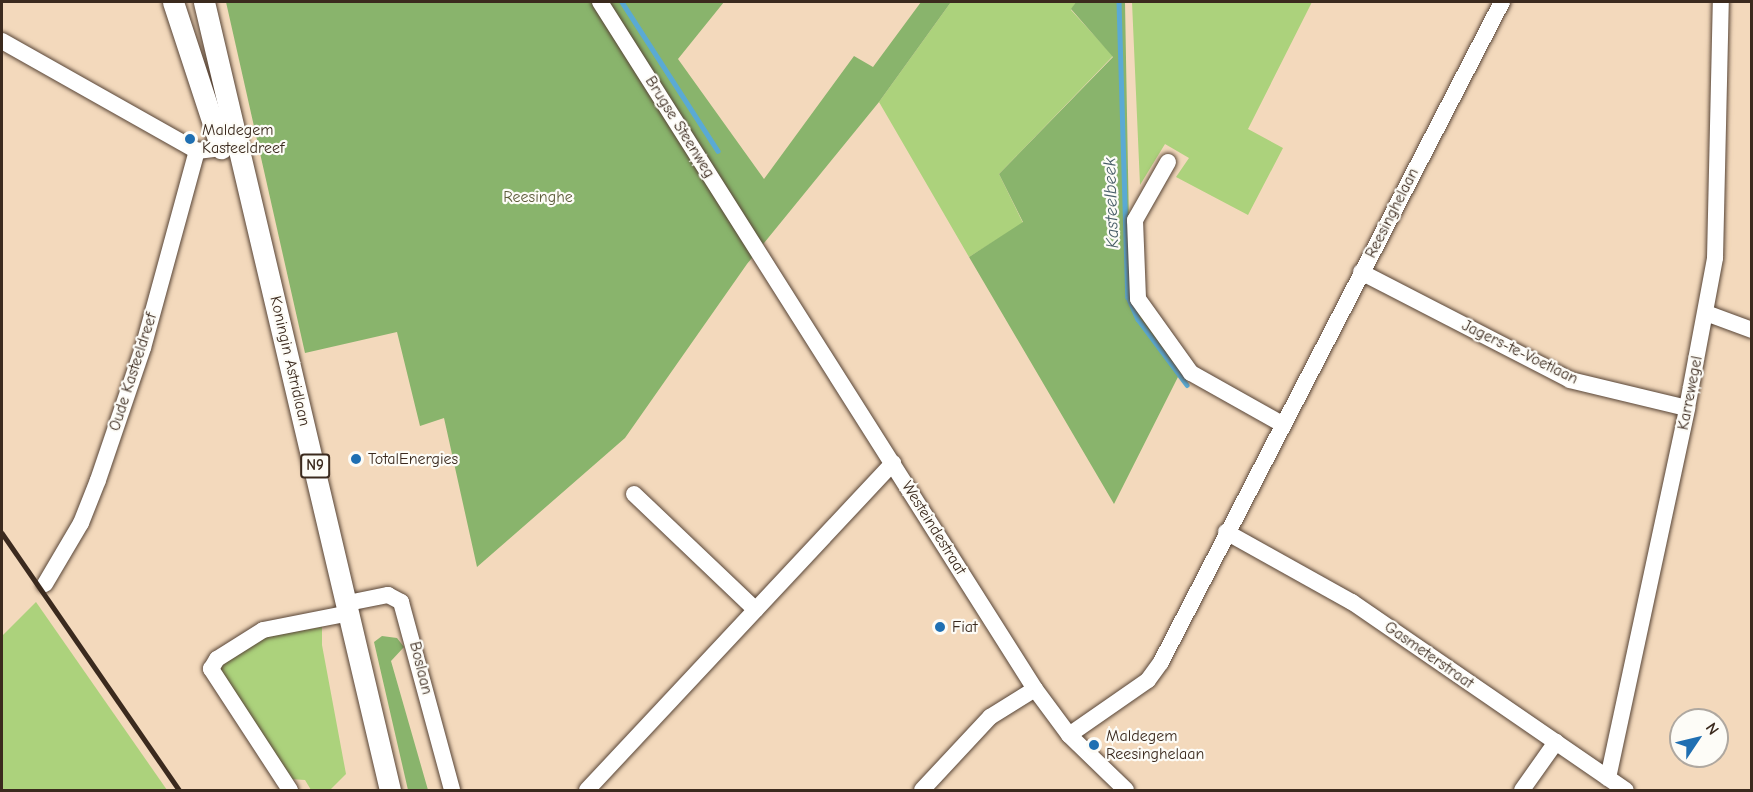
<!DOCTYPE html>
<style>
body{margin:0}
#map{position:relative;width:1753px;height:792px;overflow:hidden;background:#f3d9bc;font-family:"Comic Neue",sans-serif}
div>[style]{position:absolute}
.green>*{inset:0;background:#acd27c}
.forest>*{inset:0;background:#89b46c}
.stream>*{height:4.5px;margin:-2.25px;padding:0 2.25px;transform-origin:2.25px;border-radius:2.25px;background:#5aaad4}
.roads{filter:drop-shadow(0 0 2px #574436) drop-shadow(0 0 2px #574436)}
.minor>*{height:16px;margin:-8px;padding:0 8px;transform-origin:8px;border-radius:8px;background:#fff}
.major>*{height:21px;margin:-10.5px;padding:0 10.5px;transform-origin:10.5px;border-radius:10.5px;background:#fff}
.rail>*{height:4.5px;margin:-2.25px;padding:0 2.25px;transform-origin:2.25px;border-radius:2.25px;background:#3b2a1e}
.dots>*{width:16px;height:16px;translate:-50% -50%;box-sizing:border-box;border:3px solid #fdfcf7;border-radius:50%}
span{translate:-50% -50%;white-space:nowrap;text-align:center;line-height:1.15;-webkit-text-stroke:4.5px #fdfcf7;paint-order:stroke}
.shield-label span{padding:2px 4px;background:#fdfcf7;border:2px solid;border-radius:4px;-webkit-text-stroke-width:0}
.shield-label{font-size:15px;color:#3b2a1e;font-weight:700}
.street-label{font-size:16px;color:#3b2a1e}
.poi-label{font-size:16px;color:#3b2a1e}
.left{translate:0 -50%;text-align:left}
.park-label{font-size:16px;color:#5d5c3a}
.water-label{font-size:18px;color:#475d67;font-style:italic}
.frame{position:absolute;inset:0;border:3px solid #3b2a1e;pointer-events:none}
.north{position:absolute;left:1669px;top:708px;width:60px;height:60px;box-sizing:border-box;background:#fdfcf7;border:2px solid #afa8a0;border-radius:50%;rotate:55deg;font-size:16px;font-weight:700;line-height:24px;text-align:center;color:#3b2a1e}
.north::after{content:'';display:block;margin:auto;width:21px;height:27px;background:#1f6fb2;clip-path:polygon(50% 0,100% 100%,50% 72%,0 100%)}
</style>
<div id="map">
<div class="green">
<div style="clip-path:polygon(951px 2px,1076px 2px,1071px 10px,1113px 56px,999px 174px,1023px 223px,969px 257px,879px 102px)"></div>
<div style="clip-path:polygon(1132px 2px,1312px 2px,1248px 129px,1283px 148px,1248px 215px,1176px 177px,1189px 158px,1165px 144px,1140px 185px)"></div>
<div style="clip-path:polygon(36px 602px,167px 790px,2px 790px,2px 636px)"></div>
<div style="clip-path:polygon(322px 627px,322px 645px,346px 774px,330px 790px,311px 790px,305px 780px,290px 779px,219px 673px,223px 664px,259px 638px)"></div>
</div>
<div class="forest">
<div style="clip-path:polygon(226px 2px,724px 2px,678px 59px,764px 179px,854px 56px,873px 67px,921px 2px,951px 2px,879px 102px,747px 264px,625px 438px,477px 567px,444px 418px,420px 426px,397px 332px,305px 353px)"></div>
<div style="clip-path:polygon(1076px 2px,1125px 2px,1130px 283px,1182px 369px,1114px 504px,969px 257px,1023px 222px,999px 174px,1113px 57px,1071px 9px)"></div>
<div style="clip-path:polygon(382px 636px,397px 638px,404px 647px,391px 661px,428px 790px,408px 790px,374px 642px)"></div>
</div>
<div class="stream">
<div style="left:622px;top:2px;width:177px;rotate:57.2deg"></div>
<div style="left:1119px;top:2px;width:295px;rotate:88.3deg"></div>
<div style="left:1128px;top:297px;width:24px;rotate:66deg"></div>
<div style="left:1138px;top:319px;width:82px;rotate:53.4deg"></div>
</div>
<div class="roads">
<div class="minor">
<div style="left:600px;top:2px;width:813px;rotate:57.66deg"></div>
<div style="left:1035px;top:689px;width:57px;rotate:53.5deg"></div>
<div style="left:1069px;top:735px;width:79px;rotate:44deg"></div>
<div style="left:2px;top:41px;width:224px;rotate:29.4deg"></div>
<div style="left:197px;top:151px;width:35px;rotate:-7deg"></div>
<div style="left:1168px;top:162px;width:67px;rotate:119.6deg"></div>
<div style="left:1135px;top:220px;width:79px;rotate:87.8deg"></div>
<div style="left:1138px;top:299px;width:91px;rotate:54.4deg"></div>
<div style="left:1191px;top:373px;width:104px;rotate:29.3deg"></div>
<div style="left:1361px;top:272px;width:235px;rotate:27.3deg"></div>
<div style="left:1570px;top:380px;width:120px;rotate:13.5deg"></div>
<div style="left:1706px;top:313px;width:49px;rotate:20.3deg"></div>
<div style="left:634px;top:494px;width:168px;rotate:43.6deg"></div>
<div style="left:1226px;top:532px;width:144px;rotate:29.1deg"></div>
<div style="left:1352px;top:602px;width:332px;rotate:34.5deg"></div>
<div style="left:45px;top:584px;width:71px;rotate:-59.5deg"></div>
<div style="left:81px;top:523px;width:46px;rotate:-68.4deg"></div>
<div style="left:98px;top:480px;width:139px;rotate:-71.2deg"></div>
<div style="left:143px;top:348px;width:204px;rotate:-74.7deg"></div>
<div style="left:348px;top:603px;width:41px;rotate:-11.3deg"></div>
<div style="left:388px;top:595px;width:15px;rotate:28deg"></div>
<div style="left:401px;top:602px;width:195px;rotate:74.8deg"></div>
<div style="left:1069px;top:735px;width:96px;rotate:-34.8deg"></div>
<div style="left:1148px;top:680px;width:22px;rotate:-54deg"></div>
<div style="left:1161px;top:662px;width:743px;rotate:-62.68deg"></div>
<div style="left:1608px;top:778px;width:378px;rotate:-77.9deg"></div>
<div style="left:1687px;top:408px;width:153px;rotate:-79.4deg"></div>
<div style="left:1715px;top:258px;width:256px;rotate:-88.7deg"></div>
<div style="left:290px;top:790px;width:145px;rotate:-123.1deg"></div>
<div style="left:211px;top:669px;width:12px;rotate:-59deg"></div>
<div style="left:217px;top:659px;width:54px;rotate:-32.2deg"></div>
<div style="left:263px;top:630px;width:89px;rotate:-11.1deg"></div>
<div style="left:587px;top:790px;width:448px;rotate:-46.9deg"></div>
<div style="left:922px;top:790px;width:100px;rotate:-47deg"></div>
<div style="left:990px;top:717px;width:53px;rotate:-31.9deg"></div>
<div style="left:1522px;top:790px;width:59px;rotate:-54.7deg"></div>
</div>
<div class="major">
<div style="left:173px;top:2px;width:154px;rotate:71.8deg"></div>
<div style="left:204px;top:2px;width:810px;rotate:76.72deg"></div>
</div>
</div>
<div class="rail">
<div style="left:2px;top:533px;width:312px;rotate:55.4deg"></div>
</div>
<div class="dots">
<div style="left:190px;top:139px;background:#1f6fb2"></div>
<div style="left:356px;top:459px;background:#1f6fb2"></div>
<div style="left:940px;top:627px;background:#1f6fb2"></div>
<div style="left:1094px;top:745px;background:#1f6fb2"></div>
</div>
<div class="shield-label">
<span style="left:315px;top:466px">N9</span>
</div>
<div class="street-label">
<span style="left:680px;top:127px;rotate:58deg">Brugse Steenweg</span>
<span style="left:1392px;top:213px;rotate:-63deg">Reesinghelaan</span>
<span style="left:1520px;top:352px;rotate:26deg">Jagers-te-Voetlaan</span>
<span style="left:290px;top:361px;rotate:77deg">Koningin Astridlaan</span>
<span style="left:133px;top:372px;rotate:-72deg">Oude Kasteeldreef</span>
<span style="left:1690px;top:393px;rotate:-79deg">Karrewegel</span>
<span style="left:934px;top:528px;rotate:58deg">Westeindestraat</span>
<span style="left:1429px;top:655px;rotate:35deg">Gasmeterstraat</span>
<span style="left:421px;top:668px;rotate:76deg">Boslaan</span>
</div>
<div class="poi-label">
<span class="left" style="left:202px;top:139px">Maldegem<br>Kasteeldreef</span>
<span class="left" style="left:368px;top:459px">TotalEnergies</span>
<span class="left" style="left:952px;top:627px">Fiat</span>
<span class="left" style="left:1106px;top:745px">Maldegem<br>Reesinghelaan</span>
</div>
<div class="park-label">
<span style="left:538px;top:197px">Reesinghe</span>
</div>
<div class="water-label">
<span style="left:1112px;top:203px;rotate:-92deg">Kasteelbeek</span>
</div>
<div class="frame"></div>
<div class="north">N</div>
</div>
